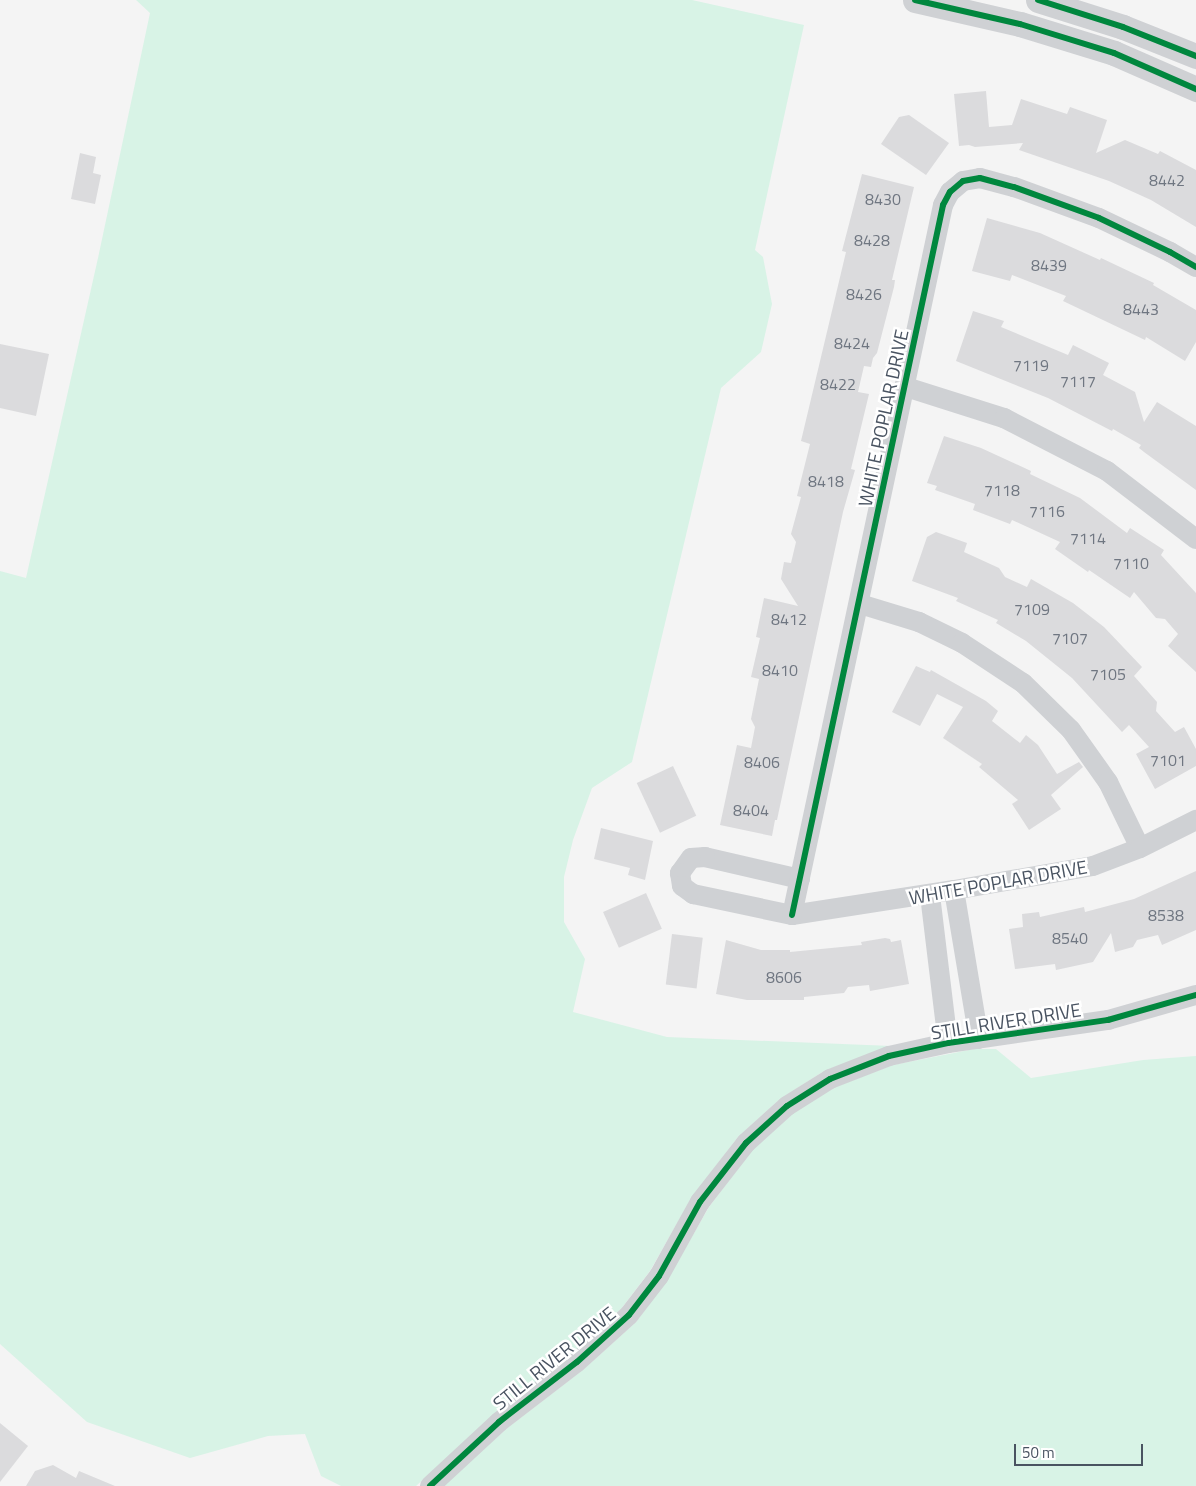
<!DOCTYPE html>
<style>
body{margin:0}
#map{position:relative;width:1196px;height:1486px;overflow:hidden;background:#f4f4f4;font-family:"Titillium Web",sans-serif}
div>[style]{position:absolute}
.green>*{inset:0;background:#d8f3e6}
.building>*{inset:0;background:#dbdbdd;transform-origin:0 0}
.minor>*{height:20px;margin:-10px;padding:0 10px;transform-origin:10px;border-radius:10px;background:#cfd1d4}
.tertiary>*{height:25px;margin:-12.5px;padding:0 12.5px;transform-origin:12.5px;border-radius:12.5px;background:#cfd1d4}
.cycleway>*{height:6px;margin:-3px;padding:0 3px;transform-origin:3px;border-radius:3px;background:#00873e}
span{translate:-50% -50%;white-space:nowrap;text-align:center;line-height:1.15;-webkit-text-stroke:5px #fff;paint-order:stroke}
.number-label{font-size:16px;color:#6f7681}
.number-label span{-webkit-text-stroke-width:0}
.street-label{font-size:19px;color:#495361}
.scale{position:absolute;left:1014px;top:1444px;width:129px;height:22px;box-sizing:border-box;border:2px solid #495361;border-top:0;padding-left:6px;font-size:15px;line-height:18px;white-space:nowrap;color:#495361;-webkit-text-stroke:4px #fff;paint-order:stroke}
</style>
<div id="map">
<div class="green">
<div style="clip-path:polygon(136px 0,692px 0,804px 25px,755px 250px,763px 257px,772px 304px,761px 352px,721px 388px,632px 762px,592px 788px,573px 840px,564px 877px,564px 922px,585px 959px,573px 1012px,667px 1037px,892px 1046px,824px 1071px,780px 1099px,738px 1137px,692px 1197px,650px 1271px,621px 1309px,571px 1356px,492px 1416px,416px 1486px,341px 1486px,321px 1476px,305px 1434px,268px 1436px,190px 1458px,87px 1422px,0 1344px,0 571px,26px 578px,98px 258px,150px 13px)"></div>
<div style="clip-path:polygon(974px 1049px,996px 1049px,1031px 1078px,1143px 1060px,1196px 1056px,1196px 1486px,443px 1486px,506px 1429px,584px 1369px,636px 1322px,667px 1280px,709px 1207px,753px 1149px,794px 1112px,835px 1087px,893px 1065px)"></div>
</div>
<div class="building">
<div style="clip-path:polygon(986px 91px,989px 127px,1012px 125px,1021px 99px,1067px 114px,1070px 107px,1107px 120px,1096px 153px,1125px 140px,1158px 154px,1160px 151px,1196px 170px,1196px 227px,1151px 200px,1109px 181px,1019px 150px,1023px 143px,975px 147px,969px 145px,959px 146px,954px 94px)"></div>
<div style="clip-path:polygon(909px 115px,949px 143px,926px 175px,881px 144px,899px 117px)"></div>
<div style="clip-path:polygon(80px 153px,96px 157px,93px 173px,101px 175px,95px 204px,71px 199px)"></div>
<div style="clip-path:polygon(862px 174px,914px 187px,892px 280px,895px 280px,894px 287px,877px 353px,873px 358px,871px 367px,864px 366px,858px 392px,869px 394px,851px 469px,855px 470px,843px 512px,777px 820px,775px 820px,772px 836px,720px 825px,737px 745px,751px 748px,755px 727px,751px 719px,759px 679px,751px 677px,760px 638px,756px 637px,764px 598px,798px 606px,781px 579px,784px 562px,791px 563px,796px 542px,791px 534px,801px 497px,797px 496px,810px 444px,801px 441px,846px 252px,842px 251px)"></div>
<div style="clip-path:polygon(987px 218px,1040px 233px,1100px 260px,1101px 258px,1154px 283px,1153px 285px,1196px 310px,1196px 342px,1185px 361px,1146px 337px,1145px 340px,1063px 301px,1066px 296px,1012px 275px,1010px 281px,972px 271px)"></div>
<div style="clip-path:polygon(973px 311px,1004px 321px,1001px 327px,1068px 355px,1073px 345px,1109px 363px,1103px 375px,1135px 392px,1144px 422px,1157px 402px,1196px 426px,1196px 490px,1144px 452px,1139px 448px,1141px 445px,1113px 429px,1112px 431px,1048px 398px,956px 361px)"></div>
<div style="clip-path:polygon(0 344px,49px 354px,36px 416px,0 408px)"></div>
<div style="clip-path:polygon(944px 436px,981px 448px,1031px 471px,1030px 474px,1080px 498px,1127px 533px,1130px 528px,1164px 550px,1161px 555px,1196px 593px,1196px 672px,1168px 646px,1178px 634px,1165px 619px,1156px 618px,1134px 592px,1130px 598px,1089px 570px,1088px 572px,1055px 549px,1060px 542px,1012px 520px,1010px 524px,973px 510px,975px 504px,935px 490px,937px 486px,927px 483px)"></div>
<div style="clip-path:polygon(936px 532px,967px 543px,964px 552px,999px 568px,1005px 577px,1027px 587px,1031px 579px,1073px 603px,1104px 627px,1142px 667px,1134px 676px,1157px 702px,1156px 711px,1175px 732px,1184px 727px,1196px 749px,1196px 766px,1155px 789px,1136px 754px,1149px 747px,1129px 725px,1122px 732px,1072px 678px,1026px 641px,996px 623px,998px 620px,956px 601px,958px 598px,912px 581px,927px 537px)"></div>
<div style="clip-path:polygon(916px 666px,930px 672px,931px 670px,986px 701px,998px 711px,992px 721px,1020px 743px,1026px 735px,1038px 745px,1057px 774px,1079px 762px,1083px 767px,1051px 795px,1061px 809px,1029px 830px,1012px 804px,1018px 800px,979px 767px,982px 764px,943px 738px,963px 707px,937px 694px,920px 726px,892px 712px)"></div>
<div style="left:673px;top:766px;width:55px;height:40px;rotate:65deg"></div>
<div style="clip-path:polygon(601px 828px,653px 841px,645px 880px,628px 875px,630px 868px,594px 859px)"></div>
<div style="clip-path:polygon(1196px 871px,1196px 930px,1162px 945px,1158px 935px,1137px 940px,1133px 947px,1115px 952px,1111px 933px,1093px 962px,1056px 970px,1055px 964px,1015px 969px,1009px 929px,1023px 927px,1022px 914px,1039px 912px,1040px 917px,1084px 907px,1085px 912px,1134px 899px)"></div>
<div style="left:646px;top:893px;width:39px;height:47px;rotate:66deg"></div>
<div style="left:672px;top:934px;width:31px;height:51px;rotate:7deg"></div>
<div style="clip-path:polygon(885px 938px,890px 939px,891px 942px,901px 940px,909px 984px,870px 991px,869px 985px,848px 987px,844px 993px,804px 997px,804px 1000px,747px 1000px,716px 994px,726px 940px,761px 950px,790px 950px,790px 952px,862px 945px,861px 942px)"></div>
<div style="clip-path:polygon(0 1423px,28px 1446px,0 1482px)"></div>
<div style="clip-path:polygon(53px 1465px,76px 1478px,79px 1471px,115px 1486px,26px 1486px,35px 1471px)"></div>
</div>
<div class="minor">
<div style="left:906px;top:387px;width:103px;rotate:17.6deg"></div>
<div style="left:1004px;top:418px;width:116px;rotate:27.2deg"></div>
<div style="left:1107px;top:471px;width:112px;rotate:37.4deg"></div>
<div style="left:860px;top:604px;width:62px;rotate:17deg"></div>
<div style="left:919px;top:622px;width:48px;rotate:26deg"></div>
<div style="left:962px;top:643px;width:73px;rotate:33.3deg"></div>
<div style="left:1023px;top:683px;width:67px;rotate:44.4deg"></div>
<div style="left:1071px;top:730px;width:64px;rotate:54.6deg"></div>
<div style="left:1108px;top:782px;width:73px;rotate:64.1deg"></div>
<div style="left:800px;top:879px;width:98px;rotate:-167deg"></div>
<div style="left:705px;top:857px;width:14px;rotate:176deg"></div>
<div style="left:691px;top:858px;width:19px;rotate:126deg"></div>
<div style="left:680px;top:873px;width:13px;rotate:81deg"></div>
<div style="left:682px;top:886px;width:14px;rotate:36deg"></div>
<div style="left:693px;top:894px;width:101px;rotate:12deg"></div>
<div style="left:792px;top:915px;width:164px;rotate:-8.8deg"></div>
<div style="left:954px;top:890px;width:141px;rotate:-9.8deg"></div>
<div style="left:1093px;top:866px;width:50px;rotate:-21deg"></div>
<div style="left:1140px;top:848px;width:63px;rotate:-26.6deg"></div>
<div style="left:954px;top:890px;width:151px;rotate:80.5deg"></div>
<div style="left:930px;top:895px;width:149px;rotate:83.1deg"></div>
<div style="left:792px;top:915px;width:726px;rotate:-77.99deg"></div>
<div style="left:943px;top:205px;width:15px;rotate:-62deg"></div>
<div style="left:950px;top:192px;width:17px;rotate:-40deg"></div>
<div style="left:963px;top:181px;width:17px;rotate:-10deg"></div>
<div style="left:980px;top:178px;width:35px;rotate:15deg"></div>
<div style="left:1014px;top:187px;width:90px;rotate:20deg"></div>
<div style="left:1099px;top:218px;width:79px;rotate:25.6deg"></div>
<div style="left:1170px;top:252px;width:30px;rotate:30deg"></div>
<div style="left:430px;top:1486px;width:94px;rotate:-42.8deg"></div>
<div style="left:499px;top:1422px;width:98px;rotate:-37.6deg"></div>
<div style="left:577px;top:1362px;width:70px;rotate:-42.1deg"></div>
<div style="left:629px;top:1315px;width:49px;rotate:-52.4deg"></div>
<div style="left:659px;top:1276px;width:85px;rotate:-61deg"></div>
<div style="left:700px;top:1202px;width:75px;rotate:-52.1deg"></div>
<div style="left:746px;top:1143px;width:55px;rotate:-42.1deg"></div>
<div style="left:787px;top:1106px;width:51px;rotate:-32.1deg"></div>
<div style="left:830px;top:1079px;width:63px;rotate:-21.3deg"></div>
<div style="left:889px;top:1056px;width:60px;rotate:-12.4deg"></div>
<div style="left:948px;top:1043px;width:162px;rotate:-8.2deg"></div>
<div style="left:1108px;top:1020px;width:91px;rotate:-15.9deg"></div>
</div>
<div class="tertiary">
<div style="left:915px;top:0;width:108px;rotate:12.9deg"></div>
<div style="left:1020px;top:24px;width:98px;rotate:17.1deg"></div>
<div style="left:1114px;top:53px;width:90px;rotate:23.7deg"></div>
<div style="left:1038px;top:0;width:89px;rotate:17.6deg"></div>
<div style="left:1123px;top:27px;width:79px;rotate:21.7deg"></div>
</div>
<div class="cycleway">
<div style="left:915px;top:0;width:108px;rotate:12.9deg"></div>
<div style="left:1020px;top:24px;width:98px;rotate:17.1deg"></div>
<div style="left:1114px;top:53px;width:90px;rotate:23.7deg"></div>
<div style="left:1038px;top:0;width:89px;rotate:17.6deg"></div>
<div style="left:1123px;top:27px;width:79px;rotate:21.7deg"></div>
<div style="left:792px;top:915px;width:726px;rotate:-77.99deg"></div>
<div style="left:943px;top:205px;width:15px;rotate:-62deg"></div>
<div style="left:950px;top:192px;width:17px;rotate:-40deg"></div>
<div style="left:963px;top:181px;width:17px;rotate:-10deg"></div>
<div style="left:980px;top:178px;width:35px;rotate:15deg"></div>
<div style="left:1014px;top:187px;width:90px;rotate:20deg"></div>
<div style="left:1099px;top:218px;width:79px;rotate:25.6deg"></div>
<div style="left:1170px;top:252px;width:30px;rotate:30deg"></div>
<div style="left:430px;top:1486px;width:94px;rotate:-42.8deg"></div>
<div style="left:499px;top:1422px;width:98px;rotate:-37.6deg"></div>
<div style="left:577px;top:1362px;width:70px;rotate:-42.1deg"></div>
<div style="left:629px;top:1315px;width:49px;rotate:-52.4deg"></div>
<div style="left:659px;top:1276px;width:85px;rotate:-61deg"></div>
<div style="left:700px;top:1202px;width:75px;rotate:-52.1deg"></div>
<div style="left:746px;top:1143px;width:55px;rotate:-42.1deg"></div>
<div style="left:787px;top:1106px;width:51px;rotate:-32.1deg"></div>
<div style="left:830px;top:1079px;width:63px;rotate:-21.3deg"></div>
<div style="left:889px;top:1056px;width:60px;rotate:-12.4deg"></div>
<div style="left:948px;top:1043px;width:162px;rotate:-8.2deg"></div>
<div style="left:1108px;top:1020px;width:91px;rotate:-15.9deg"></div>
</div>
<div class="number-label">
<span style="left:1167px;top:180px">8442</span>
<span style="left:883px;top:199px">8430</span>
<span style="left:872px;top:240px">8428</span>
<span style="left:1049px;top:265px">8439</span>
<span style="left:864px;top:294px">8426</span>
<span style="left:1141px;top:309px">8443</span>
<span style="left:852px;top:343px">8424</span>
<span style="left:1031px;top:365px">7119</span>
<span style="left:1078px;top:381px">7117</span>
<span style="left:838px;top:384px">8422</span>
<span style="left:826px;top:481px">8418</span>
<span style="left:1002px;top:490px">7118</span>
<span style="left:1047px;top:511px">7116</span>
<span style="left:1088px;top:538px">7114</span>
<span style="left:1131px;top:563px">7110</span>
<span style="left:1032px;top:609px">7109</span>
<span style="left:789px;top:619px">8412</span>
<span style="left:1070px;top:638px">7107</span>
<span style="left:780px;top:670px">8410</span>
<span style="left:1108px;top:674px">7105</span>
<span style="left:1168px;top:760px">7101</span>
<span style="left:762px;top:762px">8406</span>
<span style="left:751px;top:810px">8404</span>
<span style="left:1166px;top:915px">8538</span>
<span style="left:1070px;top:938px">8540</span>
<span style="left:784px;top:977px">8606</span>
</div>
<div class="street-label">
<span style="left:883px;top:418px;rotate:-78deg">WHITE POPLAR DRIVE</span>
<span style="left:998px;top:882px;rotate:-10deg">WHITE POPLAR DRIVE</span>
<span style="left:1006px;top:1021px;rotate:-9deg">STILL RIVER DRIVE</span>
<span style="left:554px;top:1358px;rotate:-39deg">STILL RIVER DRIVE</span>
</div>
<div class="scale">50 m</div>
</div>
